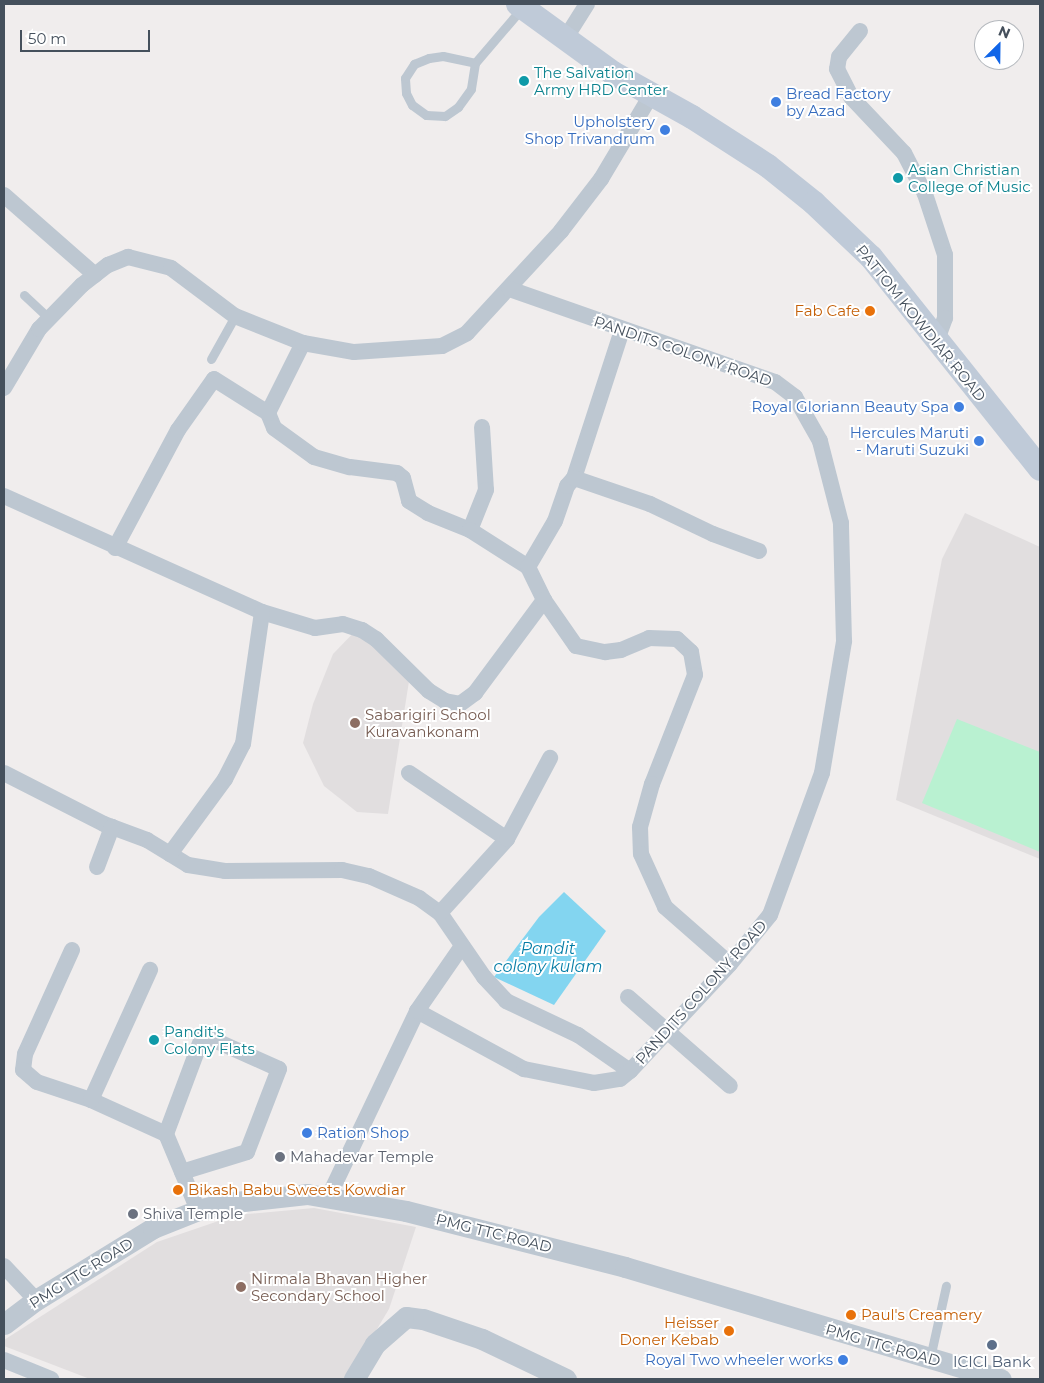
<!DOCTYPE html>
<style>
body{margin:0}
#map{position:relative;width:1044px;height:1383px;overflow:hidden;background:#f0eded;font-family:Montserrat,sans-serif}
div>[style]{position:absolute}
.education>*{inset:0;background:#e1dedf}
.green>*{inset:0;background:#b9f1d1}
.water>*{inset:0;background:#83d5f0}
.service>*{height:9px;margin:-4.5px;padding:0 4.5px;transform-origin:4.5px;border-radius:4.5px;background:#bdc7d1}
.minor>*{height:16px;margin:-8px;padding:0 8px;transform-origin:8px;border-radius:8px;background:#bdc7d1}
.tertiary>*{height:21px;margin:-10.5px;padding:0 10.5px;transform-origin:10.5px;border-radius:10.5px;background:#bdc7d1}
.secondary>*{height:24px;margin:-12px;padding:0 12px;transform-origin:12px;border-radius:12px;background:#bfcad8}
.dots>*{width:14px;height:14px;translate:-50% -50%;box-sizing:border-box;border:2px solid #fff;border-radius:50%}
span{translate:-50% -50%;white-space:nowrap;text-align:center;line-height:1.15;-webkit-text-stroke:4px #fff;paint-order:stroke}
.culture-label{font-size:15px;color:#0d838f}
.left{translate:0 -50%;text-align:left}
.shop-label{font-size:15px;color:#366cbe}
.right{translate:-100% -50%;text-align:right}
.food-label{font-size:15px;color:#c56008}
.street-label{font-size:15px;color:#45505c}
.education-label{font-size:15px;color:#785e54}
.worship-label{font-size:15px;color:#5b616d}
.service-label{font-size:15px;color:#4e5e75}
.water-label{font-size:16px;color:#067da6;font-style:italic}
.frame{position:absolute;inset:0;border:5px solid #45505c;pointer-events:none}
.north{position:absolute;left:974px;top:20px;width:50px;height:50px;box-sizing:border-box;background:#fff;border:1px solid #b5b9be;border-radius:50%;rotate:23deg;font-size:14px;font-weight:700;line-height:20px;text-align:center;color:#45505c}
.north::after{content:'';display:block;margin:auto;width:18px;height:22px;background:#1065e8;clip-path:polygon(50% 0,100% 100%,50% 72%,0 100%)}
.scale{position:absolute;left:20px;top:30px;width:130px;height:22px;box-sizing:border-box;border:2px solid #45505c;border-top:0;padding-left:6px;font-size:15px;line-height:18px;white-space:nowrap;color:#45505c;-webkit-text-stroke:4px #fff;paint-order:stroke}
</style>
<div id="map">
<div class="education">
<div style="clip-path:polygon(965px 513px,1040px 547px,1040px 859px,896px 800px,942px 559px)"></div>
<div style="clip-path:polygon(361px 625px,410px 675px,388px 814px,357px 812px,324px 786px,303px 743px,313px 704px,333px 654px)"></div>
<div style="clip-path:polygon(314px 1208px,416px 1227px,389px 1309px,347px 1379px,90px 1379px,4px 1346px,4px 1340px,157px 1242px,236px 1215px)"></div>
</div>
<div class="green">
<div style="clip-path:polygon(957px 719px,1040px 752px,1040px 852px,922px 803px)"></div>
</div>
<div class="water">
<div style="clip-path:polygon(564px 892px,606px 931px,554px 1005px,494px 977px,539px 917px)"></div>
</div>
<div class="service">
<div style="left:475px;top:63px;width:26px;rotate:99deg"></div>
<div style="left:471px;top:89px;width:22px;rotate:126deg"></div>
<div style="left:458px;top:107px;width:16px;rotate:145deg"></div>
<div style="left:445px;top:116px;width:19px;rotate:-177deg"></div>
<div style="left:426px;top:115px;width:17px;rotate:-144deg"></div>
<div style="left:412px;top:105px;width:13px;rotate:-117deg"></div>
<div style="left:406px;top:93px;width:15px;rotate:-94deg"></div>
<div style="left:405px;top:78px;width:17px;rotate:-57deg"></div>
<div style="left:414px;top:64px;width:16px;rotate:-22deg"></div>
<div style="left:429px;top:58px;width:14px;rotate:-8deg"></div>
<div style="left:443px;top:56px;width:33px;rotate:12deg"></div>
<div style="left:475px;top:63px;width:72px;rotate:-49.5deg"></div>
<div style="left:24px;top:295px;width:34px;rotate:43deg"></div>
<div style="left:211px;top:359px;width:49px;rotate:-60.8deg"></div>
<div style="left:930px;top:1358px;width:74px;rotate:-77.5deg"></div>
</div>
<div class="minor">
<div style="left:860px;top:31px;width:33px;rotate:129deg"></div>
<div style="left:839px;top:57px;width:12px;rotate:99deg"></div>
<div style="left:837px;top:69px;width:31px;rotate:63deg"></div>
<div style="left:851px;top:97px;width:77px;rotate:46.6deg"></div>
<div style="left:904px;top:153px;width:46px;rotate:62.9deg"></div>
<div style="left:925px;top:194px;width:64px;rotate:71.8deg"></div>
<div style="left:945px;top:255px;width:63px;rotate:90deg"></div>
<div style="left:945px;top:318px;width:23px;rotate:110deg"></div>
<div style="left:565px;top:39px;width:41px;rotate:-57.8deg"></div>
<div style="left:4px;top:195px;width:121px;rotate:41.3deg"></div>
<div style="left:303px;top:343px;width:78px;rotate:116.6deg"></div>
<div style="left:268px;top:413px;width:16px;rotate:68deg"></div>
<div style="left:274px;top:428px;width:49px;rotate:35.9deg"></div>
<div style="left:314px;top:457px;width:37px;rotate:16deg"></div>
<div style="left:350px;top:467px;width:47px;rotate:7.3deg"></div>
<div style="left:397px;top:473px;width:8px;rotate:40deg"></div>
<div style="left:403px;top:478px;width:24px;rotate:75deg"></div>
<div style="left:409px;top:501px;width:22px;rotate:32deg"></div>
<div style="left:428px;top:513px;width:45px;rotate:22deg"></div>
<div style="left:4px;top:388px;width:69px;rotate:-59.3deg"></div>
<div style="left:39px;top:329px;width:62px;rotate:-45.7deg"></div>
<div style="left:82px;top:285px;width:33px;rotate:-38deg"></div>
<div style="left:108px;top:265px;width:22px;rotate:-22deg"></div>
<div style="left:128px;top:257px;width:44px;rotate:14.3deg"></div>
<div style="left:171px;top:268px;width:80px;rotate:36.9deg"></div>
<div style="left:235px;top:316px;width:73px;rotate:21.7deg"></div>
<div style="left:303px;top:343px;width:52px;rotate:10deg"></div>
<div style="left:354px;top:352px;width:88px;rotate:-3.9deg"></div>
<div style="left:442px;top:346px;width:28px;rotate:-27deg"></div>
<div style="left:467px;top:333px;width:139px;rotate:-47.3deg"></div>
<div style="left:561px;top:231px;width:66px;rotate:-52.4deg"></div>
<div style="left:601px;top:179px;width:98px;rotate:-59.2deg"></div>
<div style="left:482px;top:427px;width:63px;rotate:86.4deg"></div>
<div style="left:486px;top:490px;width:43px;rotate:111.8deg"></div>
<div style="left:470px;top:530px;width:69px;rotate:32.5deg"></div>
<div style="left:528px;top:567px;width:53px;rotate:-59.6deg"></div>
<div style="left:555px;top:521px;width:37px;rotate:-71deg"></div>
<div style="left:567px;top:486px;width:11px;rotate:-49deg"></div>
<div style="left:574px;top:478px;width:156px;rotate:-72deg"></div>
<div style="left:574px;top:478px;width:80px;rotate:18.9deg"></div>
<div style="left:650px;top:504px;width:70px;rotate:25.5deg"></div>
<div style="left:713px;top:534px;width:49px;rotate:20.3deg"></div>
<div style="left:4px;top:496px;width:283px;rotate:24.2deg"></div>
<div style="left:262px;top:612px;width:55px;rotate:16.8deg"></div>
<div style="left:315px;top:628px;width:28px;rotate:-8deg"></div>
<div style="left:343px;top:624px;width:20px;rotate:18deg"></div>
<div style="left:362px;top:630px;width:17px;rotate:33deg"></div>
<div style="left:376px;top:639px;width:74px;rotate:44.5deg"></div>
<div style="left:429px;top:691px;width:19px;rotate:32deg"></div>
<div style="left:445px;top:701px;width:15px;rotate:11deg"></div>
<div style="left:460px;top:704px;width:19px;rotate:-36deg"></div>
<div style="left:475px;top:693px;width:116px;rotate:-53.4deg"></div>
<div style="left:115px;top:548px;width:134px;rotate:-61.9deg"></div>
<div style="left:178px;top:430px;width:62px;rotate:-54.8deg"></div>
<div style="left:214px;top:379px;width:64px;rotate:32.2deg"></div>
<div style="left:528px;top:567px;width:37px;rotate:64deg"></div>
<div style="left:544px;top:600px;width:56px;rotate:55.2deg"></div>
<div style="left:576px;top:646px;width:30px;rotate:12deg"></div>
<div style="left:605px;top:652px;width:16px;rotate:-7deg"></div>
<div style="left:621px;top:650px;width:30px;rotate:-23deg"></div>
<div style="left:649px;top:638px;width:28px;rotate:2deg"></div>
<div style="left:677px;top:639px;width:19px;rotate:43deg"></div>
<div style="left:691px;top:652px;width:23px;rotate:80deg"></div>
<div style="left:695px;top:675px;width:117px;rotate:111.5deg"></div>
<div style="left:652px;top:784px;width:45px;rotate:105.6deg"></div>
<div style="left:640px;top:827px;width:27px;rotate:88deg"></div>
<div style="left:641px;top:854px;width:58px;rotate:65.6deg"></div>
<div style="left:665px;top:907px;width:86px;rotate:41.2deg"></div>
<div style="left:4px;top:773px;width:112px;rotate:27deg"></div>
<div style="left:104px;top:824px;width:46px;rotate:20.4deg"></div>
<div style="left:147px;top:840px;width:48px;rotate:31.4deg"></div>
<div style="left:188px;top:865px;width:37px;rotate:9deg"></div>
<div style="left:225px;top:871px;width:117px;rotate:-0.5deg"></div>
<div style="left:342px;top:870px;width:28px;rotate:13deg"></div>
<div style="left:369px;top:876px;width:55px;rotate:23.7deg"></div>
<div style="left:419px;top:898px;width:26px;rotate:36deg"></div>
<div style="left:440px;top:913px;width:78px;rotate:55.5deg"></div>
<div style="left:484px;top:977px;width:33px;rotate:47deg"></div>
<div style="left:506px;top:1001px;width:80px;rotate:25.3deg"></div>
<div style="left:578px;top:1035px;width:63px;rotate:34.7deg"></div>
<div style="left:630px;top:1071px;width:146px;rotate:-46.9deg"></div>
<div style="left:730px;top:964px;width:63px;rotate:-50.8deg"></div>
<div style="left:770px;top:915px;width:151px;rotate:-69.9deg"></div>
<div style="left:822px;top:773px;width:134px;rotate:-80.5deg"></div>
<div style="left:844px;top:641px;width:118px;rotate:-91.5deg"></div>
<div style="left:841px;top:523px;width:85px;rotate:-104.4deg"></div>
<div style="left:820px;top:441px;width:51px;rotate:-119.6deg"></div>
<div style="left:795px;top:397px;width:25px;rotate:-143deg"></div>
<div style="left:775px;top:382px;width:281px;rotate:-160.7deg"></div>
<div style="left:409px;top:773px;width:118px;rotate:34deg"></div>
<div style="left:170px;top:854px;width:93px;rotate:-53.7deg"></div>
<div style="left:225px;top:779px;width:39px;rotate:-63deg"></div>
<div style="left:243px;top:744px;width:133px;rotate:-81.8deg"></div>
<div style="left:97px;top:867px;width:43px;rotate:-69.4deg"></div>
<div style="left:440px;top:913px;width:100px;rotate:-47.8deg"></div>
<div style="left:507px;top:839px;width:92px;rotate:-62deg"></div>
<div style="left:72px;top:950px;width:114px;rotate:114.3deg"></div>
<div style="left:25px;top:1054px;width:16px;rotate:97deg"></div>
<div style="left:23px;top:1070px;width:18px;rotate:41deg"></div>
<div style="left:37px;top:1082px;width:57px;rotate:18.4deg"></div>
<div style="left:91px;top:1100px;width:82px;rotate:24.4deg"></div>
<div style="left:166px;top:1134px;width:82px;rotate:67.2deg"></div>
<div style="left:628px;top:997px;width:135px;rotate:41.1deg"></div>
<div style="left:417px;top:1011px;width:122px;rotate:28.5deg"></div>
<div style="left:524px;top:1069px;width:71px;rotate:11.3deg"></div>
<div style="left:594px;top:1083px;width:26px;rotate:-9deg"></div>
<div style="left:620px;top:1079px;width:13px;rotate:-39deg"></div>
<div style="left:91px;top:1100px;width:143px;rotate:-65.6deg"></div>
<div style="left:166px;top:1134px;width:106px;rotate:-69.5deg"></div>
<div style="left:203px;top:1035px;width:83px;rotate:24.1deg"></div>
<div style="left:279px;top:1069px;width:89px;rotate:111.1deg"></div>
<div style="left:247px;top:1152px;width:68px;rotate:162.9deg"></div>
<div style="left:328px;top:1198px;width:207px;rotate:-64.5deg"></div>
<div style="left:417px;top:1011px;width:79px;rotate:-55.3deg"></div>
<div style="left:4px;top:1266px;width:47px;rotate:46.7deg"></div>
<div style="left:4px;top:1360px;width:51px;rotate:22deg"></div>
</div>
<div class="tertiary">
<div style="left:4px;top:1324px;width:40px;rotate:-37deg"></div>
<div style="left:36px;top:1300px;width:137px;rotate:-31.6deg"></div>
<div style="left:153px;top:1228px;width:48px;rotate:-21.8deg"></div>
<div style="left:198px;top:1210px;width:29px;rotate:-14deg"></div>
<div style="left:226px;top:1203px;width:81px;rotate:-6.3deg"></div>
<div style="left:307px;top:1194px;width:100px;rotate:9.7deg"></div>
<div style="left:406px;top:1211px;width:226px;rotate:14.3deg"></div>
<div style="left:625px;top:1267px;width:392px;rotate:16.6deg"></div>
<div style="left:354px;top:1379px;width:41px;rotate:-59deg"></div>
<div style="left:375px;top:1344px;width:41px;rotate:-41.1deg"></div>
<div style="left:406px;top:1317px;width:17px;rotate:7deg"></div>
<div style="left:423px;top:1319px;width:62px;rotate:18.7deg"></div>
<div style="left:482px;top:1339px;width:93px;rotate:25.5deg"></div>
</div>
<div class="secondary">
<div style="left:518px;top:4px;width:117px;rotate:36deg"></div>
<div style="left:613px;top:73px;width:90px;rotate:29.1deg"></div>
<div style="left:692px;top:117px;width:90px;rotate:32.8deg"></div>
<div style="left:768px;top:166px;width:59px;rotate:38.8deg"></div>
<div style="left:814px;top:203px;width:79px;rotate:43.5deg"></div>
<div style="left:871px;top:257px;width:271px;rotate:51.4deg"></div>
</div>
<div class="dots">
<div style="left:524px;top:81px;background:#0f9aa8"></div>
<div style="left:776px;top:102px;background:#3f7fe0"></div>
<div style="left:665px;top:130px;background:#3f7fe0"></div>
<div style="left:898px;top:178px;background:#0f9aa8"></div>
<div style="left:870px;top:311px;background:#e8710a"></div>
<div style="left:959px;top:407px;background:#3f7fe0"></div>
<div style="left:979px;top:441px;background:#3f7fe0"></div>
<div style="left:355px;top:723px;background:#8d6e63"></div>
<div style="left:154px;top:1040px;background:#0f9aa8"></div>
<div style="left:307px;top:1133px;background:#3f7fe0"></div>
<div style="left:280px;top:1157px;background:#6b7280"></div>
<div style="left:178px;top:1190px;background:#e8710a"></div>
<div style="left:133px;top:1214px;background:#6b7280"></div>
<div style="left:241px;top:1287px;background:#8d6e63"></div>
<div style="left:851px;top:1315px;background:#e8710a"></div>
<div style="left:729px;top:1331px;background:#e8710a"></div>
<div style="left:992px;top:1345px;background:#5c6f8a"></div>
<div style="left:843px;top:1360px;background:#3f7fe0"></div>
</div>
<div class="culture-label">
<span class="left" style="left:534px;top:81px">The Salvation<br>Army HRD Center</span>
<span class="left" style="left:908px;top:178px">Asian Christian<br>College of Music</span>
<span class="left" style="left:164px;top:1040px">Pandit's<br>Colony Flats</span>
</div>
<div class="shop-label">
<span class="left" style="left:786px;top:102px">Bread Factory<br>by Azad</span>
<span class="right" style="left:655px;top:130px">Upholstery<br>Shop Trivandrum</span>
<span class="right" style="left:949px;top:407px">Royal Gloriann Beauty Spa</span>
<span class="right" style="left:969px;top:441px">Hercules Maruti<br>- Maruti Suzuki</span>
<span class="left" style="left:317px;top:1133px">Ration Shop</span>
<span class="right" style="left:833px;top:1360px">Royal Two wheeler works</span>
</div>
<div class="food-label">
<span class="right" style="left:860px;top:311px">Fab Cafe</span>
<span class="left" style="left:188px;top:1190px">Bikash Babu Sweets Kowdiar</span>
<span class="left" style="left:861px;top:1315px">Paul's Creamery</span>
<span class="right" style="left:719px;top:1331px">Heisser<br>Doner Kebab</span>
</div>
<div class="street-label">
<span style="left:921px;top:323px;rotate:51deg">PATTOM KOWDIAR ROAD</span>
<span style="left:683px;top:351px;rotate:19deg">PANDITS COLONY ROAD</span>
<span style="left:701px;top:992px;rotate:-48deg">PANDITS COLONY ROAD</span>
<span style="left:494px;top:1233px;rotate:14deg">PMG TTC ROAD</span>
<span style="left:81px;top:1273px;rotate:-32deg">PMG TTC ROAD</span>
<span style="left:883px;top:1345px;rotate:16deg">PMG TTC ROAD</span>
</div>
<div class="education-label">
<span class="left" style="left:365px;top:723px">Sabarigiri School<br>Kuravankonam</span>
<span class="left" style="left:251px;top:1287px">Nirmala Bhavan Higher<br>Secondary School</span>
</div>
<div class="worship-label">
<span class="left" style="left:290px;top:1157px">Mahadevar Temple</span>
<span class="left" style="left:143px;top:1214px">Shiva Temple</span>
</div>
<div class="service-label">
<span style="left:992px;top:1362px">ICICI Bank</span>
</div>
<div class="water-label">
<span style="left:548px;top:958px">Pandit<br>colony kulam</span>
</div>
<div class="frame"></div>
<div class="north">N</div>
<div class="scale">50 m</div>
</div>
